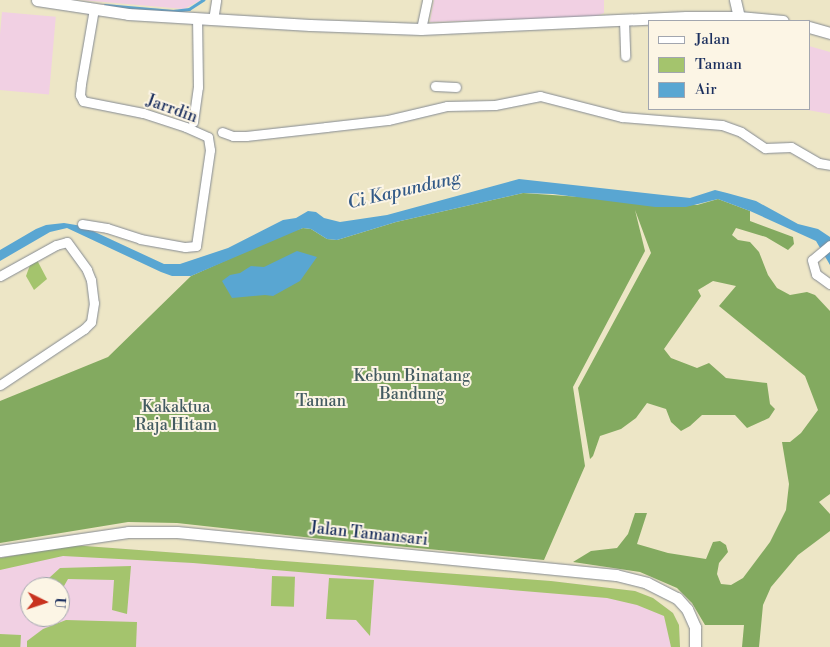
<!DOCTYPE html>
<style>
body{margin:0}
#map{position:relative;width:830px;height:647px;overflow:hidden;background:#ede6c6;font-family:"Libre Bodoni",serif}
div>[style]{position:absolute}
.built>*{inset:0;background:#f1d0e3;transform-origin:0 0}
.green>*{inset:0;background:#a4c46d;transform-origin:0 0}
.forest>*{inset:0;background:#83aa60}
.water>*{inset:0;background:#59a6d2}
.stream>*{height:2.5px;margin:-1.25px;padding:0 1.25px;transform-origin:1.25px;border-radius:1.25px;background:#59a6d2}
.roads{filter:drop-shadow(0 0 1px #848a92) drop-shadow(0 0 1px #848a92)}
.minor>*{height:9px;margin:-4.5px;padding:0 4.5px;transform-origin:4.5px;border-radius:4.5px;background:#fff}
.major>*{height:11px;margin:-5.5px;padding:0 5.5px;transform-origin:5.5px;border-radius:5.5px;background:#fff}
span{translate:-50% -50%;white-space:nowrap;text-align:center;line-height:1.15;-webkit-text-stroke:4px #fcf5e5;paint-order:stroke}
.street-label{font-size:16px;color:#1b2f5e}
.park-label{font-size:16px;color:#445c62}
.water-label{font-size:18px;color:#315987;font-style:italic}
.legend{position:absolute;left:648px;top:20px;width:162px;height:90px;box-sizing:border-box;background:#fcf5e5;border:1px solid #a2a6af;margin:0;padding:6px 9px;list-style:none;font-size:15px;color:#1b2f5e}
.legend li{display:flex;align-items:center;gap:10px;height:25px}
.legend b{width:25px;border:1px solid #a2a6af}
.north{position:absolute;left:20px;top:577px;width:50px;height:50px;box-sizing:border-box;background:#fcf5e5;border:1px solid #a2a6af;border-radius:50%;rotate:94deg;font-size:14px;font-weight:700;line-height:20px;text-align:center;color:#1b2f5e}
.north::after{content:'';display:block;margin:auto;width:18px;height:22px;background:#c8321e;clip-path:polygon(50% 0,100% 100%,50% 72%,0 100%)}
</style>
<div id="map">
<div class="built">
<div style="clip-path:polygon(81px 0,201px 0,184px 9px)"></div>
<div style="clip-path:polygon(434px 0,604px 0,604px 13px,594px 17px,430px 22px)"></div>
<div style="left:2px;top:12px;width:54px;height:78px;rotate:5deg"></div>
<div style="clip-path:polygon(809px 46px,830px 52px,830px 114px,802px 109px,809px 109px)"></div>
<div style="clip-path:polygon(evenodd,72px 545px,551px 581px,635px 591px,653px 598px,673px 613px,679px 625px,680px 647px,0 647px,0 558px,72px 545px,30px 587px,60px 587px,60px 617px,30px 617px,30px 587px)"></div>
</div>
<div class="green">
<div style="clip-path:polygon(37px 260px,47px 279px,34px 290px,26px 276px,30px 265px)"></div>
<div style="clip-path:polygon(72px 545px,551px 581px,635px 591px,653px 598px,673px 613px,679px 625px,680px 647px,671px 647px,664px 616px,637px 605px,607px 598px,193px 563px,63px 556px,0 570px,0 558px)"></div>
<div style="clip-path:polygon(131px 566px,127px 614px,112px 610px,114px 580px,68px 579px,60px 593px,60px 587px,47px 587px,49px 578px,60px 568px)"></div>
<div style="left:272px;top:576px;width:23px;height:30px;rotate:2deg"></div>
<div style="clip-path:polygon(329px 578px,374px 580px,370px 636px,356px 620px,326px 619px)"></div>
<div style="clip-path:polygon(66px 620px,137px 622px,136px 647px,27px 647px,27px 641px,43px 629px)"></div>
<div style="left:0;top:634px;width:21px;height:13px;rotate:3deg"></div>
</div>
<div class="forest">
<div style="clip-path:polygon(523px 193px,697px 205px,718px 199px,750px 211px,750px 221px,793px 237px,794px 244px,788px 250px,766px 237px,736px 228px,732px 235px,738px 240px,750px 242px,759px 252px,768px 275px,777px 288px,790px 295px,807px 292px,815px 295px,830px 311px,830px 494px,819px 502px,830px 514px,830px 531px,798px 555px,771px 587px,763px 605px,759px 647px,742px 647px,744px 625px,705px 625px,692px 603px,677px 588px,640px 572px,573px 562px,591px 551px,617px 548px,628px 534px,635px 513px,647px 513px,637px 544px,668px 553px,706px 559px,713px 542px,720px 541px,726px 545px,728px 552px,719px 563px,717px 574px,721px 584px,731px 585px,743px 578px,770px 542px,786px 510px,789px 484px,782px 442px,790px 442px,801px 433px,818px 410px,805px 376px,719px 306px,736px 286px,713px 281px,698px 290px,701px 296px,664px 349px,671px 358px,697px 368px,709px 363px,726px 378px,767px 383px,770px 404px,775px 409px,769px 418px,747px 428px,735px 415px,702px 415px,690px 426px,681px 431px,671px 422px,666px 409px,647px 403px,636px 418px,621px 429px,600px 436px,593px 456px,590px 459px,578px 388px,651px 253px,635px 210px,645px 251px,573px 387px,585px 466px,544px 560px,322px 539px,177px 523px,128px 522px,0 543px,0 401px,108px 357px,191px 276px,287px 233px,303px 228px,311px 229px,327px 239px,337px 240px,396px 222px)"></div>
</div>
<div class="water">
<div style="clip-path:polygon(519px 179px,690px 198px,715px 190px,727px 193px,756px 201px,798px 224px,818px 229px,830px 237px,830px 265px,816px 241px,750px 211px,718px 199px,686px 207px,655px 207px,553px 194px,523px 193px,396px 222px,337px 240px,327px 239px,311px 229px,303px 228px,191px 276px,172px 276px,161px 272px,67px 228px,50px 232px,0 261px,0 250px,36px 229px,46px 225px,64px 223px,82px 226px,164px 264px,180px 264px,228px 248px,283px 220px,296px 218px,308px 211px,316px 212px,324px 218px,340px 222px,387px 215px)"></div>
<div style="clip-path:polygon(297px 251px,317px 257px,300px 281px,273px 296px,265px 295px,232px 298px,222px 281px,230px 275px,240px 273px,251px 266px,264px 267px)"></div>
</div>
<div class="stream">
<div style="left:105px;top:5px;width:68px;rotate:5deg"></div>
<div style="left:173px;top:11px;width:16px;rotate:-7deg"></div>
<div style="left:189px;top:9px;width:17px;rotate:-33deg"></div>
</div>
<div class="roads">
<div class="minor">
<div style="left:213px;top:20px;width:20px;rotate:-81deg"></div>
<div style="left:624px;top:20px;width:36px;rotate:88deg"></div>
<div style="left:421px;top:29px;width:30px;rotate:-78deg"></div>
<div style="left:435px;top:86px;width:21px;rotate:3deg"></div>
<div style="left:193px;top:122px;width:35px;rotate:-82deg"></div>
<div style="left:198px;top:87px;width:69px;rotate:-90.8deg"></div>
<div style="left:222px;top:132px;width:12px;rotate:20deg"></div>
<div style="left:233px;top:136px;width:13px"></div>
<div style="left:246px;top:136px;width:81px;rotate:-6.4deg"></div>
<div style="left:326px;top:127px;width:62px;rotate:-6.4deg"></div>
<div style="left:388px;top:120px;width:61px;rotate:-13.3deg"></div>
<div style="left:447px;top:106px;width:48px;rotate:-1.2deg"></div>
<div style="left:495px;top:105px;width:46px;rotate:-11.3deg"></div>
<div style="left:540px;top:96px;width:85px;rotate:14.4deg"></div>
<div style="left:622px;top:117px;width:100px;rotate:4.6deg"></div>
<div style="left:722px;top:125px;width:20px;rotate:20deg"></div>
<div style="left:741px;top:132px;width:29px;rotate:34deg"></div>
<div style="left:765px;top:148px;width:26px;rotate:-2deg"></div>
<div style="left:791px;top:147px;width:32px;rotate:30deg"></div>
<div style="left:819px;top:163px;width:11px;rotate:10deg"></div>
<div style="left:82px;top:224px;width:25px;rotate:9deg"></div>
<div style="left:107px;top:228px;width:35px;rotate:18deg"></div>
<div style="left:140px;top:239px;width:46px;rotate:10.1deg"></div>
<div style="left:185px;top:247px;width:11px;rotate:-5deg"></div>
<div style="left:196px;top:246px;width:97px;rotate:-81.7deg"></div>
<div style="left:210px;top:150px;width:13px;rotate:-99deg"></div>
<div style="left:208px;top:137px;width:24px;rotate:-156deg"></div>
<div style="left:186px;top:127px;width:45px;rotate:-162deg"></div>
<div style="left:143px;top:113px;width:61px;rotate:-168.7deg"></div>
<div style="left:83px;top:101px;width:7px;rotate:-117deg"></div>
<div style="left:80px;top:95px;width:11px;rotate:-85deg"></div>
<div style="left:81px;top:84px;width:76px;rotate:-80.2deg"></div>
<div style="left:830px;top:245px;width:23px;rotate:140deg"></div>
<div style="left:812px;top:260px;width:15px;rotate:74deg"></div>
<div style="left:816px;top:274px;width:17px;rotate:36deg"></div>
<div style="left:0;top:276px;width:64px;rotate:-29deg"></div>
<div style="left:56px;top:245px;width:11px;rotate:-15deg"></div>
<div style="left:67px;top:242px;width:34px;rotate:54deg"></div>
<div style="left:87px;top:270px;width:11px;rotate:68deg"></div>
<div style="left:91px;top:280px;width:23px;rotate:83deg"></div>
<div style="left:94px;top:303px;width:19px;rotate:99deg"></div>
<div style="left:91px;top:322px;width:10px;rotate:135deg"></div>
<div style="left:84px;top:329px;width:101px;rotate:146.3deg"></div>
</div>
<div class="major">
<div style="left:37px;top:0;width:92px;rotate:8.7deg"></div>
<div style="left:128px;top:14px;width:182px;rotate:3.5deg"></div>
<div style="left:310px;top:25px;width:111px;rotate:2.1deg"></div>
<div style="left:421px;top:29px;width:265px;rotate:-2.6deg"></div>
<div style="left:686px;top:17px;width:53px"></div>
<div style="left:739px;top:17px;width:44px;rotate:5.2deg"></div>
<div style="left:735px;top:0;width:17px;rotate:77deg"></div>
<div style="left:809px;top:27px;width:22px;rotate:16deg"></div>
<div style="left:0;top:551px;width:129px;rotate:-8.4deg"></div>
<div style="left:128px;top:532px;width:49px"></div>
<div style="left:177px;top:532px;width:441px;rotate:5.6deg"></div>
<div style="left:616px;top:575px;width:32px;rotate:14deg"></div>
<div style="left:647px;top:583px;width:34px;rotate:27deg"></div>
<div style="left:677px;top:598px;width:15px;rotate:48deg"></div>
<div style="left:687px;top:609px;width:20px;rotate:66deg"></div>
<div style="left:695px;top:627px;width:20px;rotate:90deg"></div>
</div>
</div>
<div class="street-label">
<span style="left:172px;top:109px;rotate:20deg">Jarrdin</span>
<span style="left:369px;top:534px;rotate:6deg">Jalan Tamansari</span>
</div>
<div class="park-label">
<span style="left:412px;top:385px">Kebun Binatang<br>Bandung</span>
<span style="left:321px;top:401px">Taman</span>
<span style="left:176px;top:416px">Kakaktua<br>Raja Hitam</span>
</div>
<div class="water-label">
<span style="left:404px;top:191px;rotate:-13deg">Ci Kapundung</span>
</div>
<ul class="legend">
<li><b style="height:6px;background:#fff"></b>Jalan</li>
<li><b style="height:14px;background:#a4c46d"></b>Taman</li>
<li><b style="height:14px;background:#59a6d2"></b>Air</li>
</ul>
<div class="north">U</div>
</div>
